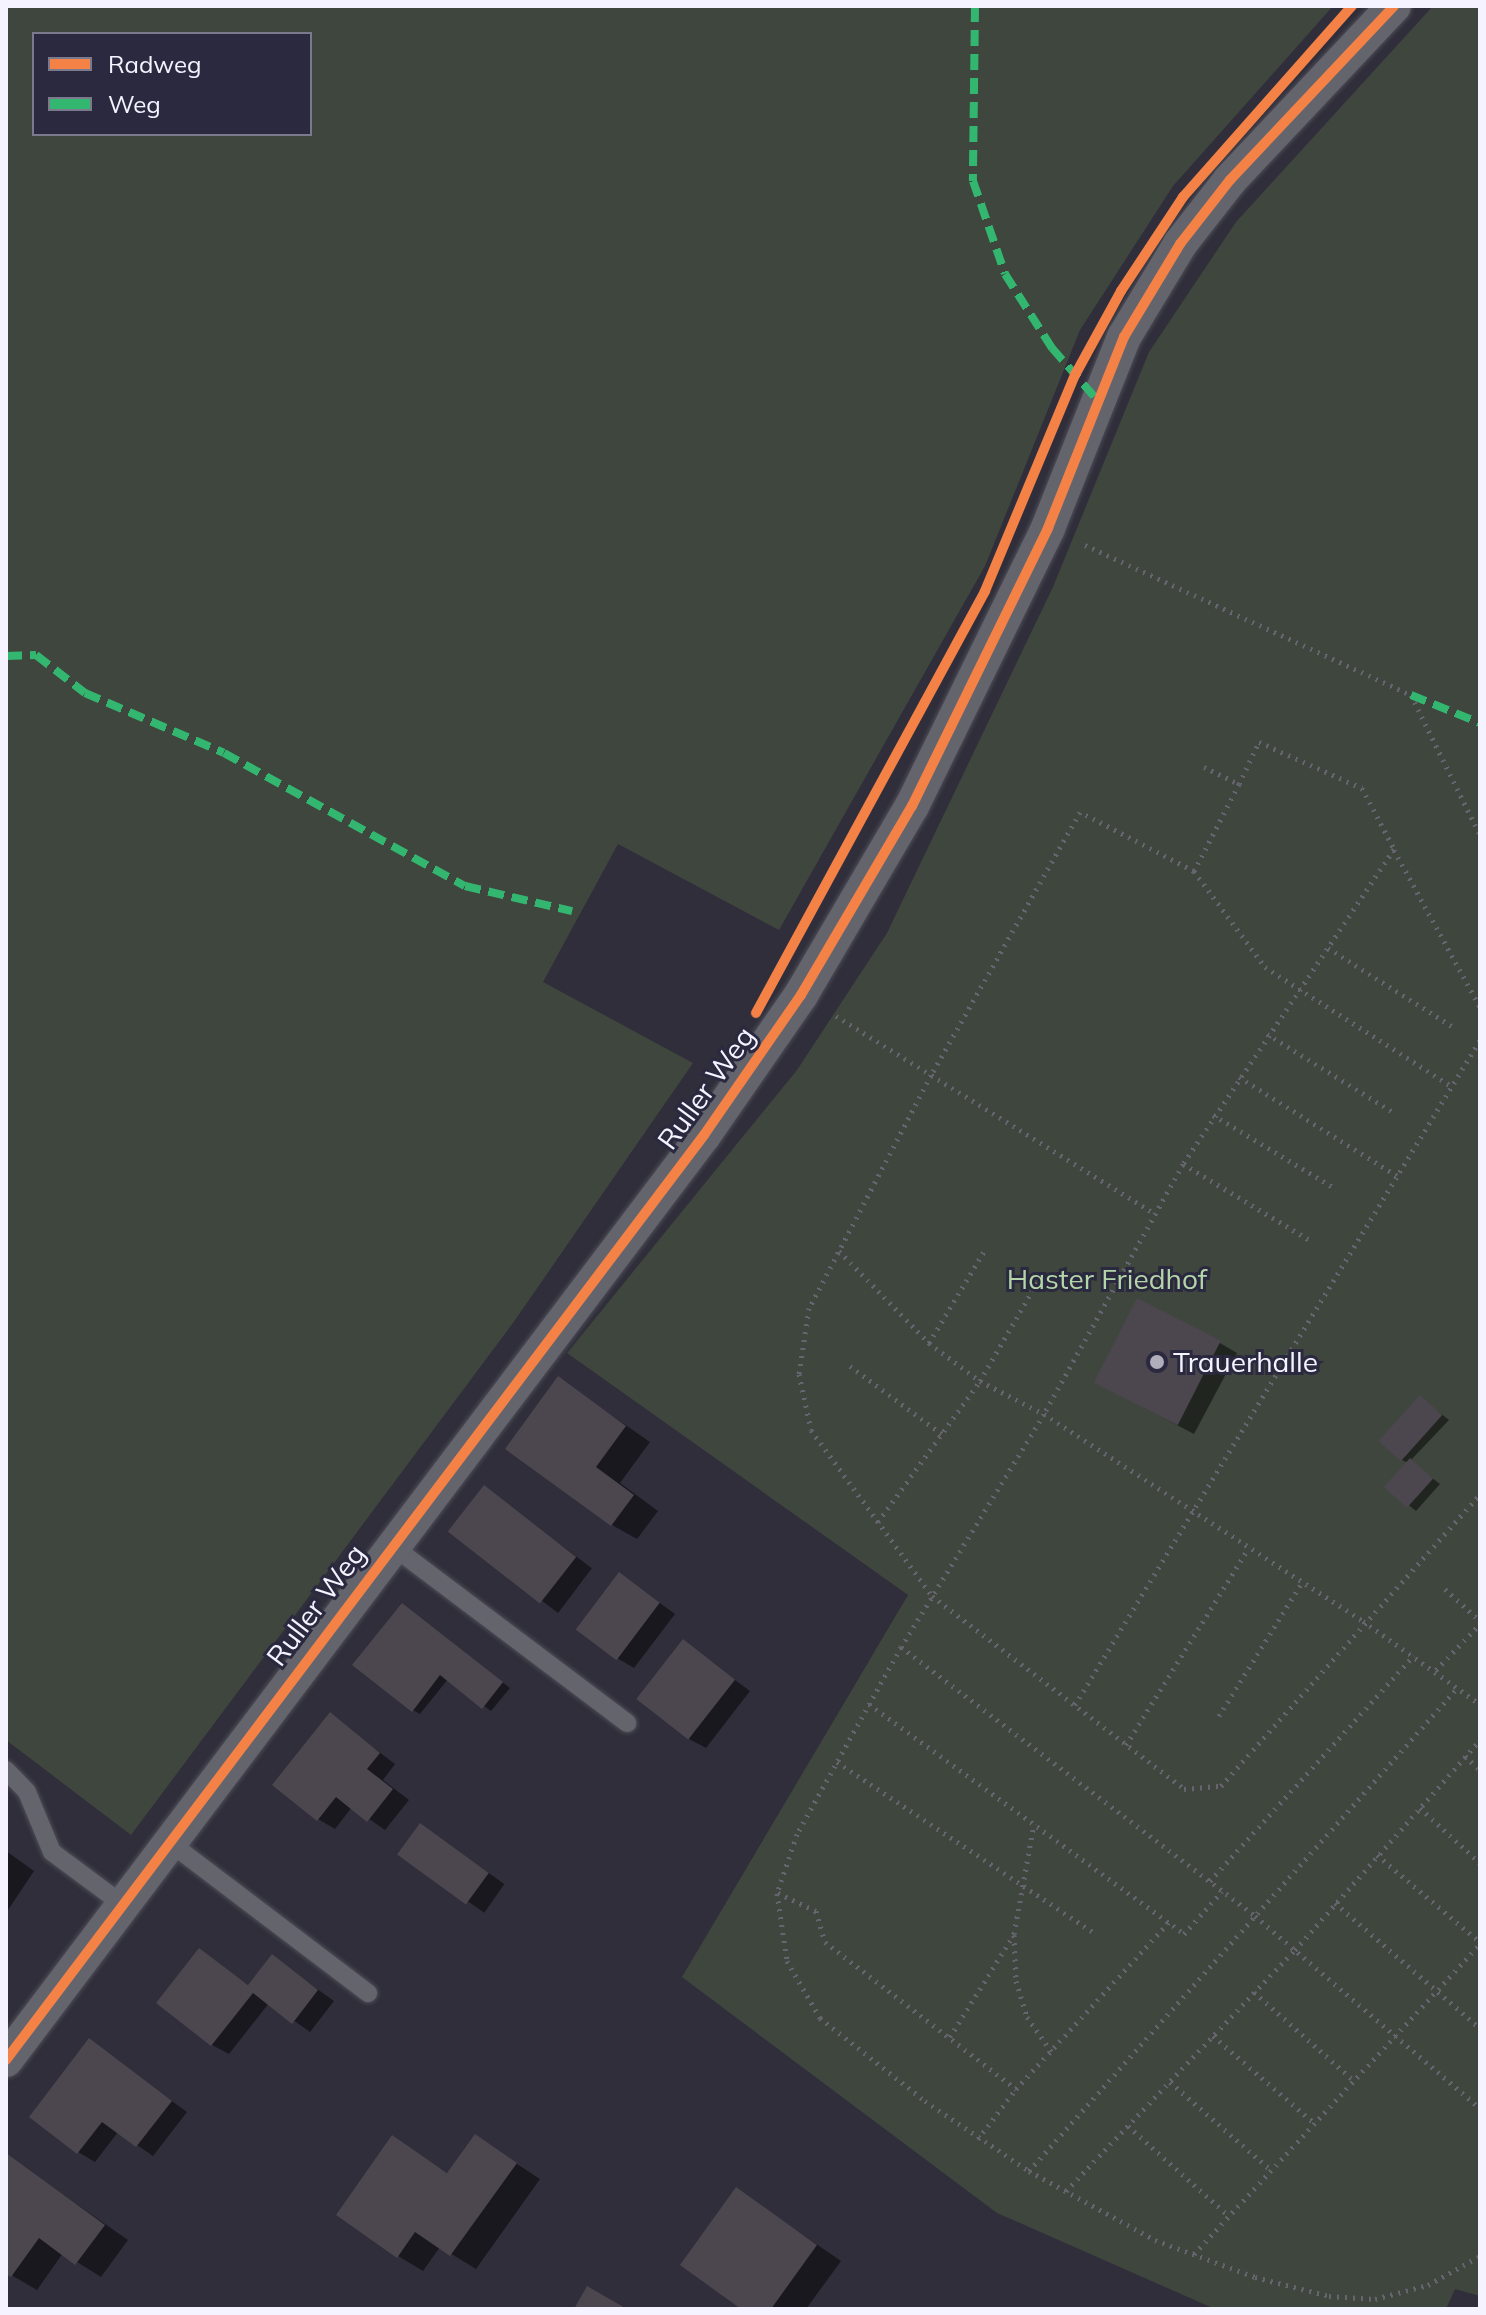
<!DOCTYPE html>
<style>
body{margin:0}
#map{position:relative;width:1486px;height:2315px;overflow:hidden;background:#2f2e3a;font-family:Mulish,sans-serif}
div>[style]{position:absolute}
.green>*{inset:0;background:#3f463d}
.shadow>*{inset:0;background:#0007;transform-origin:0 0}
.building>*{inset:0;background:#4c464f;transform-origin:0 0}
.path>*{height:5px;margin-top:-2.5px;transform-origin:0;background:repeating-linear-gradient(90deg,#66656f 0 2px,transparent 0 8px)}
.roads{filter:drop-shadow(0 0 2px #4d4c56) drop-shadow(0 0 2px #4d4c56)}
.lane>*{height:18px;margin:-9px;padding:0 9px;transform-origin:9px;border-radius:9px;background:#64646d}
.street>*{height:34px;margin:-17px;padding:0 17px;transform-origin:17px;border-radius:17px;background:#64646d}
.quiet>*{height:8px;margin-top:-4px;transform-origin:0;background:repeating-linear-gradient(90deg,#33b770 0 16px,transparent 0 24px)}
.cycleway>*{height:10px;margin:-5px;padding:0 5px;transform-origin:5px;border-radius:5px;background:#f48246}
.dots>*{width:22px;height:22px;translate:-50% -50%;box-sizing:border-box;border:4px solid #2b293f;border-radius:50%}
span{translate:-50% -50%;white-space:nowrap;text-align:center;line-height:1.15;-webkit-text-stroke:6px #2b293f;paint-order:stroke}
.street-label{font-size:28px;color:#f4f3ff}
.park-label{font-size:28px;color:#b4d5a7}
.poi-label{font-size:28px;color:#f4f3ff}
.left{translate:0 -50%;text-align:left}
.frame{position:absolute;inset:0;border:8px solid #f4f3ff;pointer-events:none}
.legend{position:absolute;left:32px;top:32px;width:280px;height:104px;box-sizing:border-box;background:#2b293f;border:2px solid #7b7a8c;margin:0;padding:10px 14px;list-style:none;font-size:24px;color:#f4f3ff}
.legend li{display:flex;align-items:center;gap:16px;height:40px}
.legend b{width:40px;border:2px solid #7b7a8c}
</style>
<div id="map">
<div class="green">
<div style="clip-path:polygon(evenodd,6px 6px,1333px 6px,1173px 186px,1080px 330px,985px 566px,779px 930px,618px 844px,543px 982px,693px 1063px,513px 1323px,131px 1835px,6px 1740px,6px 6px,34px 34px,310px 34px,310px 134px,34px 134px,34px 34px)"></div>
<div style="clip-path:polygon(1433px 6px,1480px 6px,1480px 2296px,1455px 2289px,1446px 2309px,1215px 2309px,997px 2213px,682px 1977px,908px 1595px,567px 1353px,797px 1070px,887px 933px,1053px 587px,1149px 352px,1236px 222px)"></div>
</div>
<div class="shadow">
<div style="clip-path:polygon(1220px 1343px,1237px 1353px,1194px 1434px,1112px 1391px)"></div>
<div style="clip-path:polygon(559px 1379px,650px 1442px,620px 1483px,658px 1511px,637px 1539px,612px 1525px)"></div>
<div style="clip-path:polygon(1421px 1398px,1449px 1420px,1410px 1461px,1440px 1484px,1416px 1511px,1387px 1487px,1408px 1463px,1400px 1459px)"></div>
<div style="left:484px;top:1487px;width:135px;height:56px;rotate:37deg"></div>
<div style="clip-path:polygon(620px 1574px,675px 1614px,634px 1668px,617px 1658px)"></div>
<div style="clip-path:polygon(410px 1610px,510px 1688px,491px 1711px,448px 1679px,420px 1714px,413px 1710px)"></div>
<div style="clip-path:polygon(683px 1642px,750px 1691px,706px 1748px,689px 1739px)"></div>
<div style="clip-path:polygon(330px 1715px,395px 1764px,383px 1780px,409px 1800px,385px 1830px,352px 1807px,335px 1829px,318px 1819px)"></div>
<div style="left:420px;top:1825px;width:103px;height:35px;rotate:35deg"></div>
<div style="clip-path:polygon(6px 1851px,34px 1871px,6px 1913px)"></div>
<div style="clip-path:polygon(199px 1951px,250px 1986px,272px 1957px,334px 2001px,310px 2032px,269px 2003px,229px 2054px,212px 2045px)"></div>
<div style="clip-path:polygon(89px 2041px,187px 2112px,153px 2156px,118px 2132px,95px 2162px,78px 2152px)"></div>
<div style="clip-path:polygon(393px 2137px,449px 2174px,476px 2137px,540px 2179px,476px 2269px,440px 2247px,423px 2271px,398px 2256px)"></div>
<div style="clip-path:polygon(6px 2155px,128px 2240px,101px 2277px,63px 2253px,37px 2290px,6px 2272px)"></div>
<div style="clip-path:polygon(736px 2189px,841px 2261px,806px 2309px,745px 2309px)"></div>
</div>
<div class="building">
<div style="left:1137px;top:1298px;width:94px;height:95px;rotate:27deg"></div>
<div style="clip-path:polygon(558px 1376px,626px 1426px,596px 1467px,634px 1495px,611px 1526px,505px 1449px)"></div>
<div style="left:1420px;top:1395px;width:30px;height:62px;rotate:42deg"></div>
<div style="left:1410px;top:1458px;width:31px;height:39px;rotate:42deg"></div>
<div style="left:484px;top:1485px;width:117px;height:59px;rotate:38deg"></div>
<div style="left:619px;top:1572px;width:51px;height:72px;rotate:37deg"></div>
<div style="clip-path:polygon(402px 1603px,503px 1682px,482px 1709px,440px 1675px,412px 1712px,352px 1665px)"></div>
<div style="left:683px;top:1639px;width:66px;height:76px;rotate:38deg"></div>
<div style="clip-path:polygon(330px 1712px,380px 1753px,367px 1769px,393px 1789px,367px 1822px,336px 1797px,317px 1821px,272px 1785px)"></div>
<div style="left:420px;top:1823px;width:85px;height:39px;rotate:36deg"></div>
<div style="clip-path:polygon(199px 1948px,248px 1985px,272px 1954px,318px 1990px,292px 2024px,253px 1993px,211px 2046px,156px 2003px)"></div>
<div style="clip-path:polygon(89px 2038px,172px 2101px,136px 2147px,102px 2122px,77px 2154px,29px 2117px)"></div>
<div style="clip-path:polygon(475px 2134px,517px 2163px,450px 2256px,415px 2232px,397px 2258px,336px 2215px,392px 2135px,447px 2173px)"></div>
<div style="clip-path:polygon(6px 2153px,105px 2225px,75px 2265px,39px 2238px,11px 2277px,6px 2274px)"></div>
<div style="clip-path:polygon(736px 2187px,817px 2245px,771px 2309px,741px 2309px,680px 2265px)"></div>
<div style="clip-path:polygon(587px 2286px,627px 2309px,574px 2309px)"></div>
</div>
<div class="path">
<div style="left:1085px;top:545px;width:359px;rotate:24.7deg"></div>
<div style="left:1411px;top:695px;width:156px;rotate:63.8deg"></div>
<div style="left:1204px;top:767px;width:39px;rotate:26deg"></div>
<div style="left:1239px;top:784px;width:98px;rotate:117.3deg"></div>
<div style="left:1194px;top:871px;width:119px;rotate:53.5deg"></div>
<div style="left:1265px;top:967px;width:223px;rotate:32.6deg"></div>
<div style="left:1239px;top:784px;width:47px;rotate:-64.5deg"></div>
<div style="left:1259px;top:742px;width:113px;rotate:24.1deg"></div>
<div style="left:1362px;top:788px;width:69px;rotate:62.3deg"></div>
<div style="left:1394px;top:849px;width:379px;rotate:123.8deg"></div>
<div style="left:1183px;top:1164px;width:286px;rotate:119.1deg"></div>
<div style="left:1044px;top:1414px;width:273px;rotate:121.5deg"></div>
<div style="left:901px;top:1647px;width:214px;rotate:119.1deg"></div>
<div style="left:797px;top:1834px;width:62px;rotate:108.7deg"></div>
<div style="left:777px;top:1893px;width:69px;rotate:81.6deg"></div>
<div style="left:787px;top:1961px;width:66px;rotate:59.9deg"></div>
<div style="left:820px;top:2018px;width:134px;rotate:38.3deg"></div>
<div style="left:925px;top:2101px;width:125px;rotate:33.9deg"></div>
<div style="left:1029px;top:2171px;width:144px;rotate:28.7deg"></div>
<div style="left:1155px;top:2240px;width:107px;rotate:20.3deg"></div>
<div style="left:1255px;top:2277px;width:76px;rotate:14.4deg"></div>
<div style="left:1329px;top:2296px;width:46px;rotate:3.7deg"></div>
<div style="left:1375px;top:2299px;width:55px;rotate:-14.8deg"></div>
<div style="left:1428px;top:2285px;width:60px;rotate:-29.1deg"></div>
<div style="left:1394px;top:850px;width:179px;rotate:61.3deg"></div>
<div style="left:1194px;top:871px;width:128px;rotate:-152.6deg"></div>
<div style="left:1080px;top:812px;width:302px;rotate:119.5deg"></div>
<div style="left:931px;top:1075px;width:263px;rotate:117.6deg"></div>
<div style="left:809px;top:1308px;width:67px;rotate:98.6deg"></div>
<div style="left:799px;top:1374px;width:57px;rotate:77.9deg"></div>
<div style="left:811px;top:1430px;width:205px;rotate:53.9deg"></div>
<div style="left:932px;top:1596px;width:317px;rotate:37.4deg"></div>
<div style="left:1184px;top:1789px;width:37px;rotate:-5deg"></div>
<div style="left:1221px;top:1786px;width:390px;rotate:-48.4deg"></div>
<div style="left:1328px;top:948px;width:146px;rotate:32.2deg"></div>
<div style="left:836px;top:1016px;width:375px;rotate:31.8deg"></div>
<div style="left:1267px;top:1034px;width:148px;rotate:31.8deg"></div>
<div style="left:1239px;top:1077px;width:189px;rotate:32deg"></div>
<div style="left:1213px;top:1115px;width:144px;rotate:31deg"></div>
<div style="left:1183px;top:1164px;width:149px;rotate:31deg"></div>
<div style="left:839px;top:1251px;width:129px;rotate:45.6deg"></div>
<div style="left:929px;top:1343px;width:64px;rotate:36.7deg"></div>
<div style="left:980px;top:1381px;width:72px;rotate:27.3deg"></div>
<div style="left:1044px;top:1414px;width:380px;rotate:33deg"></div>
<div style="left:1363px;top:1621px;width:143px;rotate:35.4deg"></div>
<div style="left:929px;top:1343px;width:111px;rotate:-59deg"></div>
<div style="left:850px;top:1366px;width:114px;rotate:36.5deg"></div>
<div style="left:878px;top:1522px;width:174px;rotate:-54.1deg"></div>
<div style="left:980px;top:1381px;width:118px;rotate:-60deg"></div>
<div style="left:1445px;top:1589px;width:47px;rotate:42.4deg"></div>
<div style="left:901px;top:1647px;width:445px;rotate:37.2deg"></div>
<div style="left:1255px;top:1916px;width:296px;rotate:40.5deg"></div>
<div style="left:1436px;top:1670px;width:64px;rotate:-46.3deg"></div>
<div style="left:869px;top:1704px;width:390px;rotate:36.1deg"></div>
<div style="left:1184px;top:1934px;width:57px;rotate:-48.5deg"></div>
<div style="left:1075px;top:1705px;width:779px;rotate:-58.66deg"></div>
<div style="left:1219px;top:1716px;width:158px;rotate:-58.2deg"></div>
<div style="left:1126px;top:1745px;width:231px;rotate:-58.1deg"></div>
<div style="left:1465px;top:1756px;width:21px;rotate:43deg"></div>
<div style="left:837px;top:1762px;width:307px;rotate:33.6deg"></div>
<div style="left:1420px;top:1808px;width:81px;rotate:42.5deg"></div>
<div style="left:1377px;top:1855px;width:135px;rotate:40.2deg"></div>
<div style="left:1210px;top:1881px;width:304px;rotate:-47.9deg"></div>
<div style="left:778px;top:1893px;width:42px;rotate:25.3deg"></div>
<div style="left:816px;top:1911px;width:32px;rotate:74deg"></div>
<div style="left:825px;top:1942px;width:241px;rotate:37.6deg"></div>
<div style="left:1335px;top:1903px;width:191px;rotate:40.8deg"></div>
<div style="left:1014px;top:1935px;width:46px;rotate:87.5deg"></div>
<div style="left:1016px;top:1981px;width:38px;rotate:73deg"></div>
<div style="left:1027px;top:2017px;width:42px;rotate:54.8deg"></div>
<div style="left:1254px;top:1992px;width:132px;rotate:41.6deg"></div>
<div style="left:1213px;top:2036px;width:133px;rotate:40.7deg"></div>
<div style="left:950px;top:2037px;width:121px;rotate:-58.1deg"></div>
<div style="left:1014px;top:1934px;width:112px;rotate:-79.7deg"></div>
<div style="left:1170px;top:2082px;width:134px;rotate:41.1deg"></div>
<div style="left:1128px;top:2126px;width:135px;rotate:41.7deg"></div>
<div style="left:978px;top:2139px;width:63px;rotate:-52.8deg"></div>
<div style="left:1016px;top:2089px;width:226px;rotate:-47.5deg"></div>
<div style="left:1029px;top:2171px;width:648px;rotate:-48.44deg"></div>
<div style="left:1066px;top:2191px;width:332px;rotate:-46.5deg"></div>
<div style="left:1295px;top:1950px;width:280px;rotate:-48.6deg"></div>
<div style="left:1194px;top:2254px;width:422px;rotate:-47.3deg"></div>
</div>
<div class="roads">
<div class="lane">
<div style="left:391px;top:1545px;width:296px;rotate:37deg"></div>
<div style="left:6px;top:1770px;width:30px;rotate:46deg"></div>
<div style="left:27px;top:1792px;width:65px;rotate:67.4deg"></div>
<div style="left:52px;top:1852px;width:87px;rotate:36.6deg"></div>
<div style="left:169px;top:1842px;width:250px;rotate:37.2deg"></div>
</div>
<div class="street">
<div style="left:6px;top:2060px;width:1159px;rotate:-52.96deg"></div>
<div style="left:704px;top:1135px;width:170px;rotate:-55.3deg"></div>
<div style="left:801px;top:995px;width:219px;rotate:-59.6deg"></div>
<div style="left:912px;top:806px;width:309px;rotate:-63.9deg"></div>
<div style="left:1048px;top:528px;width:206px;rotate:-68.3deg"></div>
<div style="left:1124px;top:337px;width:109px;rotate:-58.9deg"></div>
<div style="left:1180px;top:244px;width:81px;rotate:-52deg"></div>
<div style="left:1230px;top:180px;width:239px;rotate:-46.7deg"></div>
</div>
</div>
<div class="quiet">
<div style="left:975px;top:6px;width:175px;rotate:90.7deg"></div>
<div style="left:973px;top:181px;width:98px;rotate:71deg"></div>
<div style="left:1005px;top:274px;width:88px;rotate:57.6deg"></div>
<div style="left:1052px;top:348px;width:70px;rotate:49deg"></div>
<div style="left:6px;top:656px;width:30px;rotate:-2deg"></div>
<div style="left:36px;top:655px;width:62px;rotate:37.8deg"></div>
<div style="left:85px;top:693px;width:151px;rotate:23.3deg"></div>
<div style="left:224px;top:753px;width:275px;rotate:28.9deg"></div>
<div style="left:465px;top:886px;width:110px;rotate:13.2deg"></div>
<div style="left:1411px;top:695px;width:74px;rotate:22.1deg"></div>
</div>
<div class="cycleway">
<div style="left:756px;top:1013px;width:480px;rotate:-61.5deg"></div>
<div style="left:985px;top:591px;width:234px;rotate:-67.4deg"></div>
<div style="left:1075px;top:375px;width:96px;rotate:-61.3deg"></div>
<div style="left:1121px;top:291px;width:113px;rotate:-56.6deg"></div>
<div style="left:1183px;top:197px;width:255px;rotate:-48.5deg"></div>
<div style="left:6px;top:2060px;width:1159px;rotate:-52.96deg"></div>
<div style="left:704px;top:1135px;width:170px;rotate:-55.3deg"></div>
<div style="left:801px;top:995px;width:219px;rotate:-59.6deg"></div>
<div style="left:912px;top:806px;width:309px;rotate:-63.9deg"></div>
<div style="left:1048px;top:528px;width:206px;rotate:-68.3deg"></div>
<div style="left:1124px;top:337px;width:109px;rotate:-58.9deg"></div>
<div style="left:1180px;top:244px;width:81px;rotate:-52deg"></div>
<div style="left:1230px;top:180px;width:239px;rotate:-46.7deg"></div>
</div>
<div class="dots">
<div style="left:1157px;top:1362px;background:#afaeba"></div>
</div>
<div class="street-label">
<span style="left:706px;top:1088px;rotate:-54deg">Ruller Weg</span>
<span style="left:316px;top:1605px;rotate:-53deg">Ruller Weg</span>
</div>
<div class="park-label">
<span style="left:1107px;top:1279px">Haster Friedhof</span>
</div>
<div class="poi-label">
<span class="left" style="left:1173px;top:1362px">Trauerhalle</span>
</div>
<div class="frame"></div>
<ul class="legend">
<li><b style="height:10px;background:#f48246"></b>Radweg</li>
<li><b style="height:10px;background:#33b770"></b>Weg</li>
</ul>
</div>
